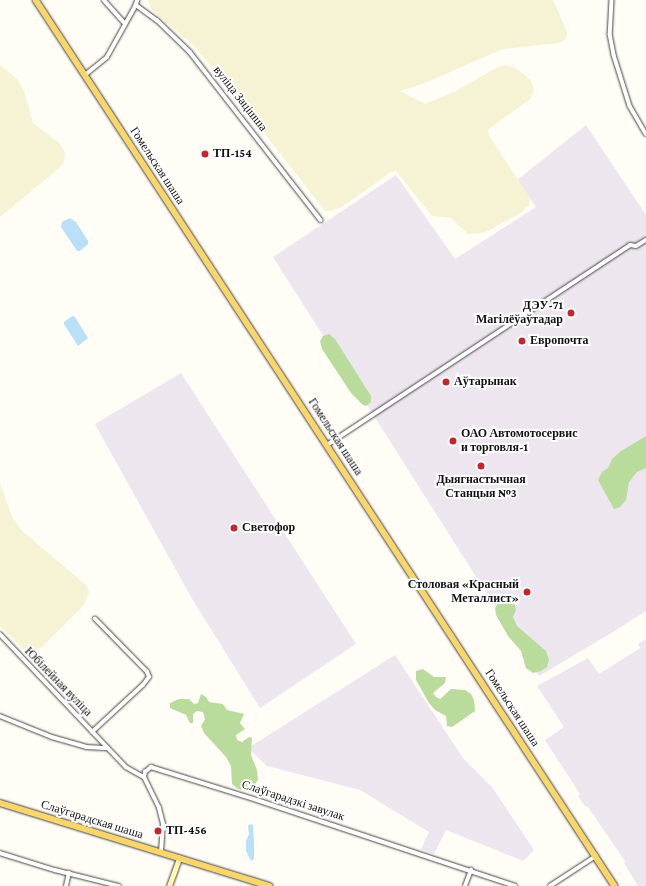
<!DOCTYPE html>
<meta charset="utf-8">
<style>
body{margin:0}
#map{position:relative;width:646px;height:886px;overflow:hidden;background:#fffdf5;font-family:"Crimson Pro",serif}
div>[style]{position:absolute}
.industrial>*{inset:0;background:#eee6ef}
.farmland>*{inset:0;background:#f6f3d4}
.forest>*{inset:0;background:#b9dc9c}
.water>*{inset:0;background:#b9e0f7}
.roads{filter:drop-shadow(0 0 1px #444) drop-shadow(0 0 1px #444)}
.street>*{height:3.5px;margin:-1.75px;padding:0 1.75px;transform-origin:1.75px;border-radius:1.75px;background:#fff}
.secondary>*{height:4.5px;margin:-2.25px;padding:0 2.25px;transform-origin:2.25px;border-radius:2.25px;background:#fff6b0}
.primary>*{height:5.5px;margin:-2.75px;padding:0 2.75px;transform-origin:2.75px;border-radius:2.75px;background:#f9d66b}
.dots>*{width:11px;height:11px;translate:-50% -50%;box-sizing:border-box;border:2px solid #fff;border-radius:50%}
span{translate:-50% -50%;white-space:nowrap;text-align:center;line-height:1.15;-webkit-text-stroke:4px #fff;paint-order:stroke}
.street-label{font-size:12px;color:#111}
.poi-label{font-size:12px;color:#111;font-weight:700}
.left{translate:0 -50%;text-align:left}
.right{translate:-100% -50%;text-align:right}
</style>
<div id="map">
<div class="industrial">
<div style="clip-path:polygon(586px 125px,646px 215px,646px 611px,613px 632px,539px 676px,273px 257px,396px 175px,455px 259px,536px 207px,517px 180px)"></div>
<div style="clip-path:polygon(181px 373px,356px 644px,260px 708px,191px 597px,95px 424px)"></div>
<div style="clip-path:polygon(646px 639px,646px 886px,638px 886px,624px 863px,625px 861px,588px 807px,585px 806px,578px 796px,580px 794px,545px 740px,564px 727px,537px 686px,588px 658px,599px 674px,640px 648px,638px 644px)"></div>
<div style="clip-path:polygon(395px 655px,463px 758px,492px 787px,534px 850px,523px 861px,446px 830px,434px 854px,421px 849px,429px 832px,360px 790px,267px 766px,248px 748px)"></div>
</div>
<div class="farmland">
<div style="clip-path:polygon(148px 0,553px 0,567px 32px,566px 39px,559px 43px,503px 49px,425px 83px,400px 91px,425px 104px,456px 91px,498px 67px,505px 65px,514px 67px,524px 74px,531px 81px,534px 90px,530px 99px,488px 130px,489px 136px,530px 198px,529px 205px,522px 212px,488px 231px,478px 234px,468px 234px,451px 218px,432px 216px,396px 171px,391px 172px,342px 207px,332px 211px,325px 211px,218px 74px,193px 45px,151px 9px)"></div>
<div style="clip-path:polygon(0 65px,17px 79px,24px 91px,33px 123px,59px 143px,65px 152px,64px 162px,57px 170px,0 217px)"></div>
<div style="clip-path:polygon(0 483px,12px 517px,22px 531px,86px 585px,89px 592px,85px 603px,79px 610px,42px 647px,33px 651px,24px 650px,0 626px)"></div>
</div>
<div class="forest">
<div style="clip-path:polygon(329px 334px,335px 339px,371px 396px,371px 402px,366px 406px,363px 405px,351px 393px,322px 349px,320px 341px,323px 336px)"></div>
<div style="clip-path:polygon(646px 436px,646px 468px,637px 472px,629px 482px,626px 500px,620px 507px,614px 509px,598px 480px,602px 472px,608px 468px,612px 459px,621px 451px)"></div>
<div style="clip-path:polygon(508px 598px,514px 603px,516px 610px,513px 617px,517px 626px,546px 651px,549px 660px,547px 667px,541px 671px,533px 673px,526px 668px,521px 651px,508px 636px,496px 615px,495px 608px,502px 599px)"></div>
<div style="clip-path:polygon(423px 669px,434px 677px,446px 677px,445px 683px,433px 693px,436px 697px,440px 699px,451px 689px,465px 690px,471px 694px,474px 700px,475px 711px,452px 727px,447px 726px,446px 716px,435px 710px,429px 703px,416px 680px,416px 671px)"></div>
<div style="clip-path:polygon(201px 694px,206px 697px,209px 702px,223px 704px,227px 710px,244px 714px,240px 723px,245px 729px,236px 735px,237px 740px,242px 742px,249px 737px,252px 738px,251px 755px,257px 770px,258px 780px,252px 788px,245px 790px,238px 789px,232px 784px,231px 766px,226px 757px,204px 733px,201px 726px,205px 719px,203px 712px,197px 711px,193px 714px,193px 723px,190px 723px,186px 715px,170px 708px,170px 703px,179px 699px,189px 699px,194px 704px,198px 703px)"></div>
</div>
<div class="water">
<div style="clip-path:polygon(70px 218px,76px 222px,88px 241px,88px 244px,80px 251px,77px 251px,61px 227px,62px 222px)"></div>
<div style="clip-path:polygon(72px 316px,75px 317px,88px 338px,78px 346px,64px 324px,64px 322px)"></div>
<div style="clip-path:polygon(250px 824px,253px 825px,254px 842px,254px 859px,251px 861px,246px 851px,246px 841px,249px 834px,248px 826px)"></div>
</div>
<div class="roads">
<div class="street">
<div style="left:104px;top:0;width:30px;rotate:48deg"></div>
<div style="left:138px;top:0;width:5px;rotate:112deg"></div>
<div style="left:136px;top:5px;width:26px;rotate:36deg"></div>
<div style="left:157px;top:20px;width:46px;rotate:44.1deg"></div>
<div style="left:190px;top:52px;width:213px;rotate:52.1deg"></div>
<div style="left:612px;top:0;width:34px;rotate:93deg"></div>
<div style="left:610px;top:34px;width:21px;rotate:79deg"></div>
<div style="left:614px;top:55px;width:53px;rotate:72.6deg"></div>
<div style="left:630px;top:106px;width:32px;rotate:60deg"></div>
<div style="left:85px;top:75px;width:28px;rotate:-39deg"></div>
<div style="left:107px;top:57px;width:60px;rotate:-60.9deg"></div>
<div style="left:327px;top:445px;width:363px;rotate:-33.4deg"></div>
<div style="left:630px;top:245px;width:6px;rotate:9deg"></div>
<div style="left:636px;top:246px;width:12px;rotate:-31deg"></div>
<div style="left:0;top:634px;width:183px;rotate:46.5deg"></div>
<div style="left:126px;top:767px;width:21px;rotate:29deg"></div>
<div style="left:0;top:716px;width:56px;rotate:22deg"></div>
<div style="left:52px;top:737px;width:35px;rotate:16deg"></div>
<div style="left:86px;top:747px;width:22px;rotate:3deg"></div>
<div style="left:92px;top:732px;width:69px;rotate:-42.7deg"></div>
<div style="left:143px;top:685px;width:10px;rotate:-53deg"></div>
<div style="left:149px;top:677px;width:5px;rotate:-112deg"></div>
<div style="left:147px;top:672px;width:74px;rotate:-134.5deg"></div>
<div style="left:161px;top:852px;width:28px;rotate:-86deg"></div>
<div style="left:163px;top:824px;width:16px;rotate:-104deg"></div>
<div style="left:159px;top:808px;width:34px;rotate:-116deg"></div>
<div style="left:144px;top:777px;width:5px;rotate:-79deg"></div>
<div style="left:145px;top:772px;width:8px;rotate:-40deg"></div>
<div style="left:151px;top:767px;width:111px;rotate:17.3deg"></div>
<div style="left:257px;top:800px;width:272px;rotate:18.4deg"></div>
<div style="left:0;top:853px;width:58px;rotate:17.2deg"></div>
<div style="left:55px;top:870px;width:66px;rotate:14deg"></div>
<div style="left:66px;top:886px;width:13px;rotate:-77deg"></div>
<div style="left:465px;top:886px;width:17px;rotate:-69deg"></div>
<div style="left:550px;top:886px;width:55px;rotate:-33.1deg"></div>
</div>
<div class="secondary">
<div style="left:169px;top:886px;width:30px;rotate:-70deg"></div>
</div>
<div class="primary">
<div style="left:36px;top:0;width:1058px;rotate:56.84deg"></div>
<div style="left:0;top:803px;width:282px;rotate:17.1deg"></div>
</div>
</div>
<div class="dots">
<div style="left:205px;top:154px;background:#c4262e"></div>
<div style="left:571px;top:313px;background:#c4262e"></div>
<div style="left:522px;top:341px;background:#c4262e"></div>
<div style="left:446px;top:382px;background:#c4262e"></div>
<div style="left:453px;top:441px;background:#c4262e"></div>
<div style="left:481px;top:466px;background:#c4262e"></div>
<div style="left:234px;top:528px;background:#c4262e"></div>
<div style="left:527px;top:592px;background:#c4262e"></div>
<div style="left:158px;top:831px;background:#c4262e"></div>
</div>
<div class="street-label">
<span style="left:240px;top:99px;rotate:52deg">вуліца Зацішша</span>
<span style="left:157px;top:166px;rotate:57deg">Гомельская шаша</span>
<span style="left:335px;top:437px;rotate:57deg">Гомельская шаша</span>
<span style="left:58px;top:682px;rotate:46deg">Юбілейная вуліца</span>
<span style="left:512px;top:708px;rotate:57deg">Гомельская шаша</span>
<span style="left:293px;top:801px;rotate:18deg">Слаўгарадзкі завулак</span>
<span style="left:92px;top:820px;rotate:17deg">Слаўгарадская шаша</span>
</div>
<div class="poi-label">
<span class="left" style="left:213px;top:154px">ТП-154</span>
<span class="right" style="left:563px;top:313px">ДЭУ-71<br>Магілёўаўтадар</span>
<span class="left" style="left:530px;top:341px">Европочта</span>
<span class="left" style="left:454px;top:382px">Аўтарынак</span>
<span class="left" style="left:461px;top:441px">ОАО Автомотосервис<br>и торговля-1</span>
<span style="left:481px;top:487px">Дыягнастычная<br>Станцыя №3</span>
<span class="left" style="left:242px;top:528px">Светофор</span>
<span class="right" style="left:519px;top:592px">Столовая «Красный<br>Металлист»</span>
<span class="left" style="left:166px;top:831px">ТП-456</span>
</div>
</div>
